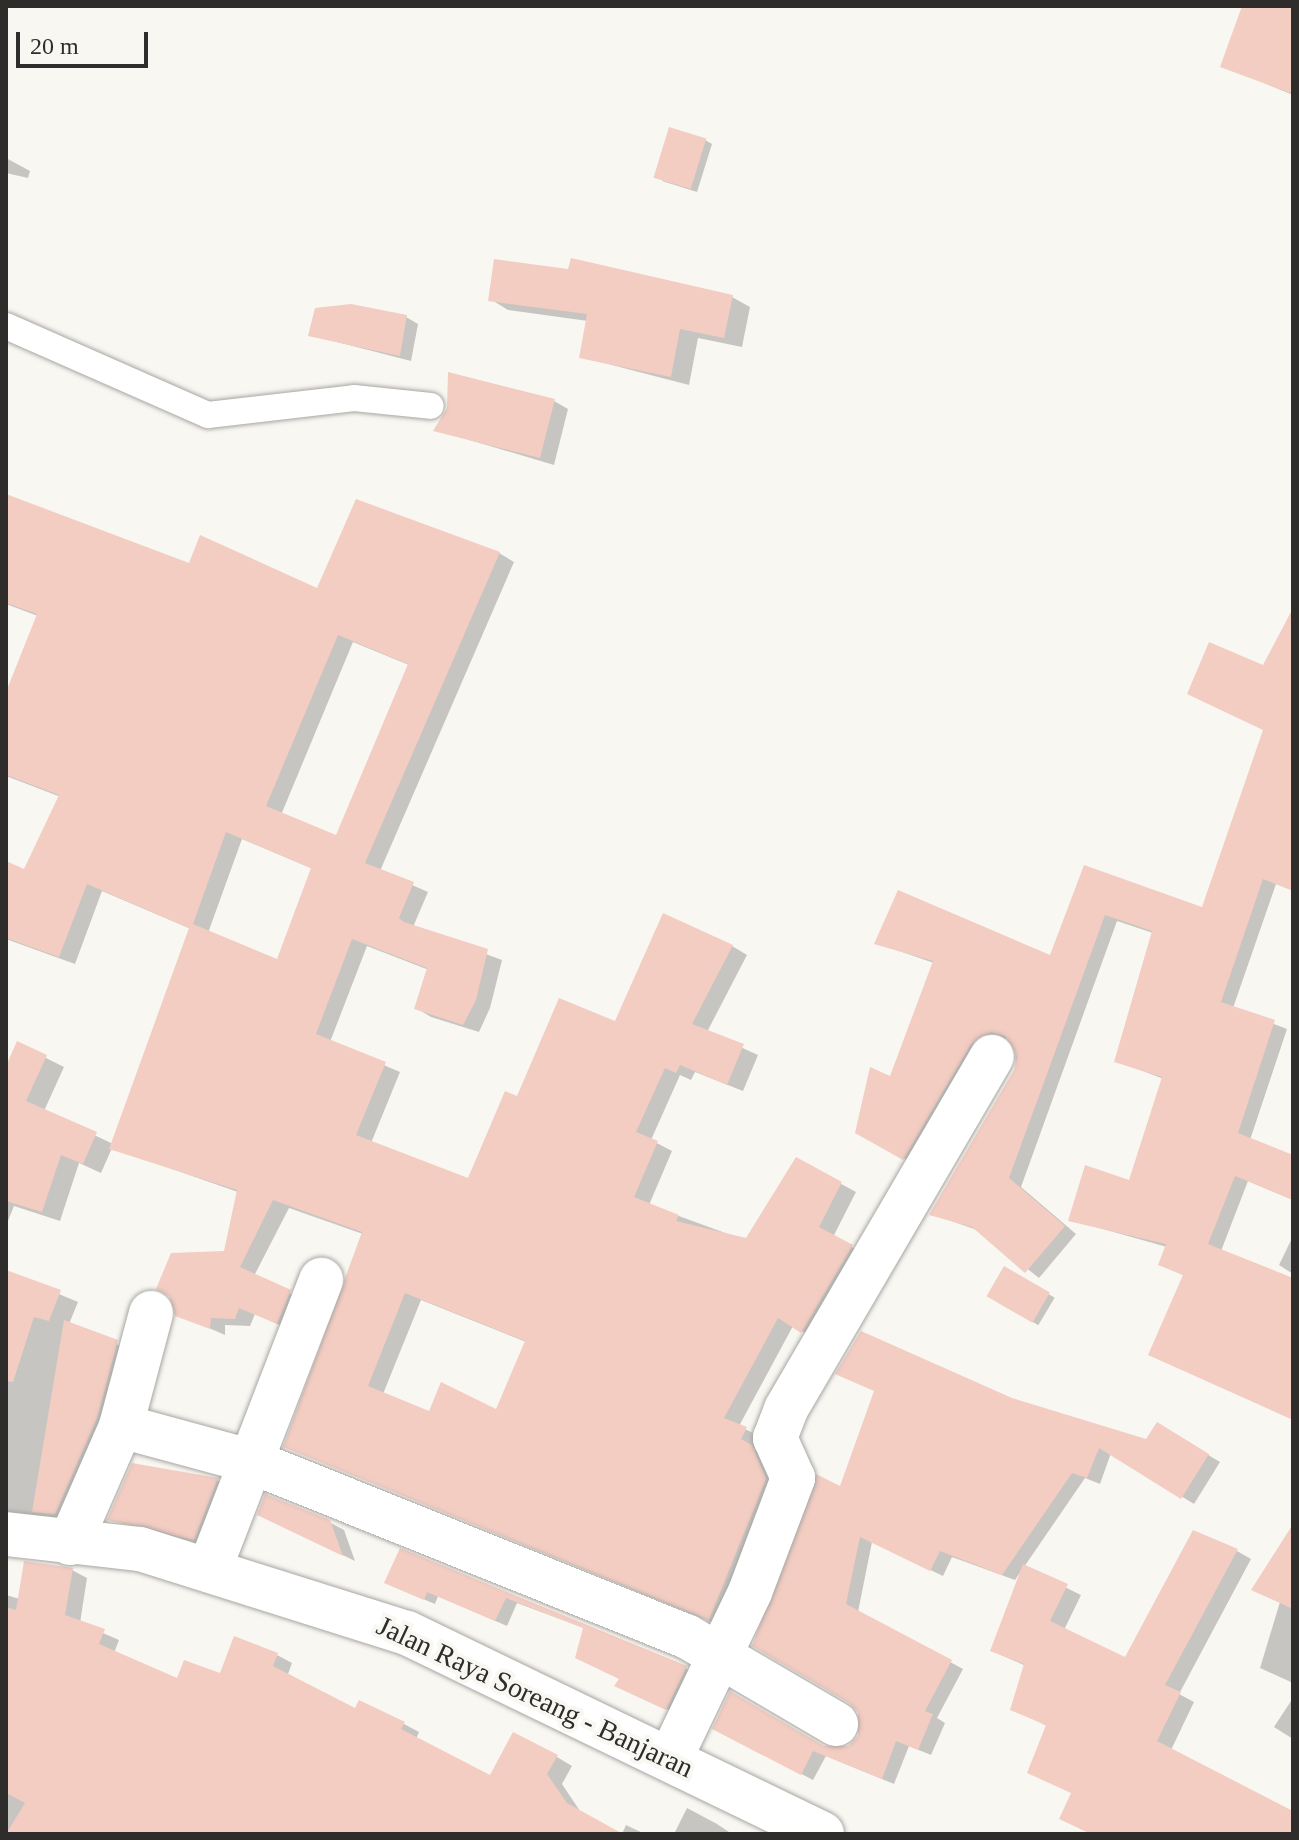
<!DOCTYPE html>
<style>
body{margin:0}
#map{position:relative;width:1299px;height:1840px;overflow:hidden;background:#f9f7f2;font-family:"Times New Roman",serif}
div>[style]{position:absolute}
.shadow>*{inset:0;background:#0003;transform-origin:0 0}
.building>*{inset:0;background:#f3ccc2;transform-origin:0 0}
.roads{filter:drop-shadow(0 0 2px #a8a6a2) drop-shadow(0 0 2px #a8a6a2)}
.service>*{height:26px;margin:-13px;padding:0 13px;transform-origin:13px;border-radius:13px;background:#fff}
.minor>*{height:44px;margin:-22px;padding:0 22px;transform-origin:22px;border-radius:22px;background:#fff}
.secondary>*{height:44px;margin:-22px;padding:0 22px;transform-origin:22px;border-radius:22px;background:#fff}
span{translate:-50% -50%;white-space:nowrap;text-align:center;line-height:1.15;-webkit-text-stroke:8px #f9f7f2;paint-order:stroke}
.street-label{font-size:28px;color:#2e2d2c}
.frame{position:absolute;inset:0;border:8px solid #2e2d2c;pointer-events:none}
.scale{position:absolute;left:16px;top:32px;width:132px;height:36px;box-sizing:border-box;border:4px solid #2e2d2c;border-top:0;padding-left:10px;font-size:24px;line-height:28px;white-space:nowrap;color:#2e2d2c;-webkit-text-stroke:6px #f9f7f2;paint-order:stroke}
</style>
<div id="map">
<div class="shadow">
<div style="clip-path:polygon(1244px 6px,1293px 6px,1293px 95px,1223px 66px)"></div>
<div style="clip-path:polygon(705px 140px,712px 144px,697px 192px,662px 181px)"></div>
<div style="clip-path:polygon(6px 158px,30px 171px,28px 178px,6px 173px)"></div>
<div style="clip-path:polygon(732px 297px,750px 307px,742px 347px,698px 338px,689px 385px,581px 357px,588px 321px,508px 310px,490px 299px)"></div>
<div style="clip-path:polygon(406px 317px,418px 324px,411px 361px,310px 335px)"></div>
<div style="clip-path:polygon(554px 401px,568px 409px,554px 465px,436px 430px)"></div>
<div style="clip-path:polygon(evenodd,6px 496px,190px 566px,318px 590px,499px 553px,514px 562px,380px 871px,428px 892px,413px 927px,502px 960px,490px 1008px,479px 1032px,431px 1017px,416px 1008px,429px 970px,367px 946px,330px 1042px,400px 1072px,371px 1143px,469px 1181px,518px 1098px,732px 946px,747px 955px,707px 1032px,758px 1055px,743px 1091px,695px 1072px,691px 1080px,680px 1075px,651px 1140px,672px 1151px,649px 1205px,747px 1241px,797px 1160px,856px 1192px,833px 1237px,867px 1255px,817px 1340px,793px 1326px,739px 1426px,761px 1437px,754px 1449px,767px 1456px,780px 1488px,724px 1627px,286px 1447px,363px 1234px,289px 1208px,254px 1276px,304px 1300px,293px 1331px,255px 1314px,250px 1326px,225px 1325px,225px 1335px,177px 1314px,226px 1253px,238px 1192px,112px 1148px,101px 1173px,79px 1163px,60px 1221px,14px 1206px,6px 1226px,6px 1070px,18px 1044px,64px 1067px,44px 1111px,113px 1144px,191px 929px,102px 891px,75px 964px,6px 939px,6px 863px,25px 871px,61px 797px,6px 776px,6px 697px,38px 616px,6px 604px,6px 496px,353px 642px,409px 665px,337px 838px,281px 815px,353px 642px,6px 496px,242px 839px,313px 869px,278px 961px,208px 933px,242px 839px,6px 496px,421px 1300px,526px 1342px,497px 1412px,430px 1414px,383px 1394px,421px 1300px)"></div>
<div style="clip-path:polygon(1293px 768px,1293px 890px,1276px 884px,1233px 1008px,1287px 1029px,1250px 1140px,1293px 1158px,1293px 1200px,1248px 1181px,1221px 1251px,1293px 1344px,1293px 1420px,1185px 1276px,1160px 1264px,1167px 1247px,1071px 1220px,1130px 1182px,1164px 1079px,1116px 1061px,1153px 933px,1117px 921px,1021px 1187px,1076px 1234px,1039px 1278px,980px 1231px,931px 1214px,1016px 1070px,1015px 1043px,1007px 1038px,984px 1050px,916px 1165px,857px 1132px,891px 1078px,934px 963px,876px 943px,1052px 958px,1085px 867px,1203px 910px)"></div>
<div style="clip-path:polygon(1293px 1236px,1293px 1274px,1279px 1265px)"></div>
<div style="left:1005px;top:1268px;width:58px;height:32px;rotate:31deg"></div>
<div style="clip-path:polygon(6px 1272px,78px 1302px,69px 1324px,135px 1352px,73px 1523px,6px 1512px)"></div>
<div style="clip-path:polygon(1011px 1400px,1147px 1442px,1158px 1425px,1220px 1462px,1194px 1504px,1111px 1453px,1100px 1484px,1085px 1478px,1024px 1567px,1081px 1595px,1064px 1630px,1126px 1660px,1237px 1551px,1251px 1559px,1179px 1694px,1194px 1702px,1171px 1750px,1293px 1813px,1293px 1834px,1092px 1834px,1047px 1726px,1013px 1709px,1026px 1666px,992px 1651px,1021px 1571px,1015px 1580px,952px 1557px,943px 1576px,872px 1542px,858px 1612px,963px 1669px,937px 1718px,945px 1723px,931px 1755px,909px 1746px,894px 1784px,826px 1756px,813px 1780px,727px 1735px,824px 1748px,848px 1748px,860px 1737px,860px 1712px,851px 1701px,754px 1645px,841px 1488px)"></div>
<div style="clip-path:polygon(217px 1480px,231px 1488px,208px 1546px,110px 1519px)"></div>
<div style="clip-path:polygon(274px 1522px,329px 1522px,344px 1530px,355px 1561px)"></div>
<div style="clip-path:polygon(401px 1551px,697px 1673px,677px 1714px,627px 1691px,584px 1628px,517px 1603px,507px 1626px,438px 1596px,435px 1604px,397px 1588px)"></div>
<div style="clip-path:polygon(1293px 1559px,1293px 1683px,1260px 1668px)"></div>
<div style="clip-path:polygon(72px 1570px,87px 1578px,80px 1623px,119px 1640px,114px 1653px,178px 1681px,221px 1676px,277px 1655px,292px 1663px,288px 1674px,356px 1711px,404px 1724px,419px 1732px,416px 1739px,491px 1778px,557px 1757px,572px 1766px,562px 1784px,582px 1814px,618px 1834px,6px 1834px,6px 1595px,20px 1599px)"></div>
<div style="clip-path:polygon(1293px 1698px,1293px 1739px,1274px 1727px)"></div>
<div style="clip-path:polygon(687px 1808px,717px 1824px,732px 1834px,674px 1834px)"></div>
<div style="clip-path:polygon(626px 1825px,645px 1834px,622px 1834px)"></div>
</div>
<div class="building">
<div style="clip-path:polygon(1242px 6px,1293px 6px,1293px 94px,1220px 67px)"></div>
<div style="left:669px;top:127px;width:39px;height:53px;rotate:17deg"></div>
<div style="clip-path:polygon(571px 258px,733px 295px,724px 338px,680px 329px,671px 377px,579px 358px,587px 314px,488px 301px,494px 259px,568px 269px)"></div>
<div style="clip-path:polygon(351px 304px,407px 315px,400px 356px,308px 336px,315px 308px)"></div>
<div style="clip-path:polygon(448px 372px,555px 399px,540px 458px,433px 431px,447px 408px)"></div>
<div style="clip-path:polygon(evenodd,6px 494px,189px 563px,200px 535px,317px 588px,356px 499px,500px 552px,365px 863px,414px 882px,399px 918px,404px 922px,488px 949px,476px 1000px,463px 1025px,414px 1009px,427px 968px,352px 939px,316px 1034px,386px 1062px,356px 1135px,468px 1178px,505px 1091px,517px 1096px,559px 998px,615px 1021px,663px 913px,733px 945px,692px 1024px,744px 1044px,727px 1085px,680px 1065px,676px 1073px,665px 1068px,636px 1132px,658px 1141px,634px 1197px,679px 1215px,676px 1221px,746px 1238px,796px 1157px,842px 1182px,819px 1227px,853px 1245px,801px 1333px,778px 1318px,724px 1418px,747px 1427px,741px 1439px,752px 1445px,766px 1479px,709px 1620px,283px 1447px,362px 1232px,273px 1200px,240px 1267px,291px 1290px,277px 1324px,239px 1308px,235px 1319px,211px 1318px,210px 1329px,175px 1316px,169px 1296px,156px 1289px,171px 1253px,224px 1251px,237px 1190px,109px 1149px,189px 928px,87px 884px,59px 957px,6px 938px,6px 861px,24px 869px,59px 795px,6px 775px,6px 692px,37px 614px,6px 603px,6px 494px,338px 635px,408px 664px,336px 835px,266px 806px,338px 635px,6px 494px,226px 832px,311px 868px,277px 959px,193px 924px,226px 832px,6px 494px,405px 1293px,525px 1341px,496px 1409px,441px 1382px,429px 1411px,368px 1386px,405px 1293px)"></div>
<div style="clip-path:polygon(1293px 608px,1293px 891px,1263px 879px,1221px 1002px,1275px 1020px,1238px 1133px,1293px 1155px,1293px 1200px,1235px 1176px,1208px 1244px,1293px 1278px,1293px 1420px,1148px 1355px,1183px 1275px,1158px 1265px,1166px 1244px,1068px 1221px,1085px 1165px,1129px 1180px,1162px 1077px,1114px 1062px,1152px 931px,1105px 915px,1009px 1178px,1065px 1226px,1025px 1273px,972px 1227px,929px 1215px,1014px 1070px,1017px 1056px,1005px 1036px,991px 1032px,971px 1044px,903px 1160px,855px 1133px,870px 1067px,890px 1076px,933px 961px,874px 944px,898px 890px,1050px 955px,1084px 865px,1202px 907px,1263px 730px,1187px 694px,1209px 642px,1263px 665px)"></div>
<div style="clip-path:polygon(17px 1041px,47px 1055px,26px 1101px,97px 1132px,83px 1164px,61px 1155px,42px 1212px,6px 1201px,6px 1066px)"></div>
<div style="left:1004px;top:1266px;width:53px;height:35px;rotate:30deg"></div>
<div style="clip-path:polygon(6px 1270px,61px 1290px,49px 1321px,34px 1317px,13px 1382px,6px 1381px)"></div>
<div style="clip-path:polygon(64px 1320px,118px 1340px,97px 1418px,55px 1514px,32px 1512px)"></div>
<div style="clip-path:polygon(861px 1331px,1012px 1398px,1146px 1439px,1157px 1422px,1209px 1454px,1181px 1499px,1099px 1448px,1087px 1478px,1072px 1473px,1002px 1575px,940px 1551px,930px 1571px,860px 1537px,846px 1604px,952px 1660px,925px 1711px,933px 1714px,918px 1750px,896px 1741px,882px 1779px,813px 1751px,801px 1775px,712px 1729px,730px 1691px,824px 1746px,848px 1746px,858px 1736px,858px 1712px,849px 1703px,752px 1646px,816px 1474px,840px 1486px,874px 1391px,835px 1374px)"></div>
<div style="clip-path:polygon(132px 1463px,218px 1478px,194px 1540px,107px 1520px)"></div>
<div style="clip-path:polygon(265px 1494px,330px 1520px,343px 1556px,257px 1515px)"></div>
<div style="clip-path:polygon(1293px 1524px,1293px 1609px,1251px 1590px)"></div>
<div style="clip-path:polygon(1193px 1530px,1238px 1549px,1165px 1685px,1181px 1692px,1157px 1741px,1293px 1811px,1293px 1834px,1091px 1834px,1059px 1819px,1071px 1793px,1027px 1773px,1046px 1725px,1010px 1710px,1024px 1664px,990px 1651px,1023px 1564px,1068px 1584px,1050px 1621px,1125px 1657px)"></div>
<div style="clip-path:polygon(400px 1548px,687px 1666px,666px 1710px,614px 1686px,619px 1679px,575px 1658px,583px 1628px,506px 1598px,495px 1621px,427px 1592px,424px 1600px,384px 1583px)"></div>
<div style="clip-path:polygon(24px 1561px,73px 1568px,65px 1615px,105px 1629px,99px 1644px,177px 1678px,184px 1660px,220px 1673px,234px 1636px,278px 1653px,273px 1666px,355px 1708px,359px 1700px,405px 1722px,401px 1729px,490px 1775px,513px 1732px,558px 1755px,547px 1774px,567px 1803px,623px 1834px,6px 1834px,25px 1803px,6px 1793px,6px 1607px,16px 1610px)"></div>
</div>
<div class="roads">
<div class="service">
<div style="left:6px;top:326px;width:221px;rotate:23.8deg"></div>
<div style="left:208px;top:415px;width:147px;rotate:-6.6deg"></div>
<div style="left:354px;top:398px;width:77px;rotate:5.9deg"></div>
</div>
<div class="minor">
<div style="left:121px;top:1426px;width:134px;rotate:15.2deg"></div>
<div style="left:250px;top:1461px;width:470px;rotate:21.9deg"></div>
<div style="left:686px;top:1636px;width:174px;rotate:30.4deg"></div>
<div style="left:70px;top:1543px;width:128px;rotate:-66.4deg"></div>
<div style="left:121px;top:1426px;width:117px;rotate:-75.1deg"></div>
<div style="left:210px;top:1568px;width:309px;rotate:-68.9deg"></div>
<div style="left:671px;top:1757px;width:183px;rotate:-64.4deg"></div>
<div style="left:750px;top:1592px;width:122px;rotate:-69.3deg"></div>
<div style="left:793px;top:1478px;width:44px;rotate:-114.2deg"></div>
<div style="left:775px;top:1438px;width:31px;rotate:-69deg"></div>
<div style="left:786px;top:1409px;width:408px;rotate:-59.7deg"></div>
</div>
<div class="secondary">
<div style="left:6px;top:1534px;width:135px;rotate:6.4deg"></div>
<div style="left:140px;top:1549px;width:280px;rotate:17.5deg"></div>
<div style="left:407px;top:1633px;width:461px;rotate:25.8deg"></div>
</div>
</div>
<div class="street-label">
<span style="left:535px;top:1697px;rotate:25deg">Jalan Raya Soreang - Banjaran</span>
</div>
<div class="frame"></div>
<div class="scale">20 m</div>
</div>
